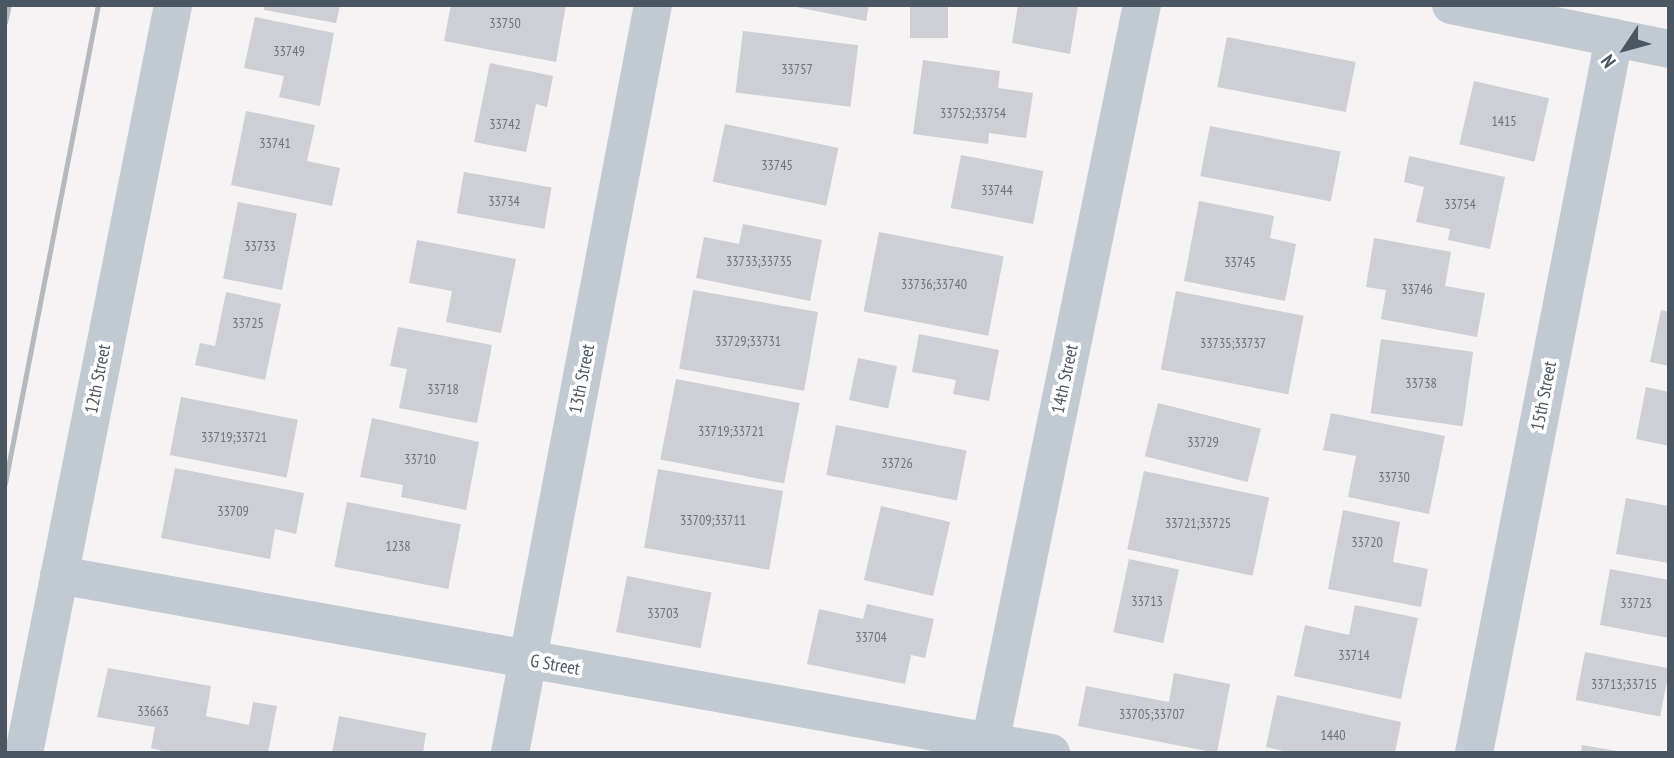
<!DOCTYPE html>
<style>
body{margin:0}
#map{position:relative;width:1674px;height:758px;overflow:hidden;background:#f5f3f3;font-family:"PT Sans Narrow",sans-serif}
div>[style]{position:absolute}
.building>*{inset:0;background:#cdcfd5;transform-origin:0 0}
.minor>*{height:38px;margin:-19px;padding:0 19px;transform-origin:19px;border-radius:19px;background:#c1cad2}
.rail>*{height:5px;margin:-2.5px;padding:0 2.5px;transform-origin:2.5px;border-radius:2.5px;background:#b5b8bd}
span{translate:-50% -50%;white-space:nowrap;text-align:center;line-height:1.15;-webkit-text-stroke:7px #fff;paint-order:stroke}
.number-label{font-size:14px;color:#6b747e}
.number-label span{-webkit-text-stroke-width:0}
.street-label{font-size:18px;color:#4a5661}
.frame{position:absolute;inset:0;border:7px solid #4a5661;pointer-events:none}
.north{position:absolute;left:1590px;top:14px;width:70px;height:70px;-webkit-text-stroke:5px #fff;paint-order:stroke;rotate:234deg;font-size:19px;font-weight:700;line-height:28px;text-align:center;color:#4a5661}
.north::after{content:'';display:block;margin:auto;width:24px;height:32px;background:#4a5661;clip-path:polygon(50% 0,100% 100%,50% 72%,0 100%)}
</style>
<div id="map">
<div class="building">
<div style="clip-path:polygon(265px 5px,340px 5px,336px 23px,264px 10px)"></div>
<div style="clip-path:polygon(451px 5px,566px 5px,556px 62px,444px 41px)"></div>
<div style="clip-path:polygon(786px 5px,869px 5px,866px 21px)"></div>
<div style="left:910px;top:5px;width:38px;height:33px"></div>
<div style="clip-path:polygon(1018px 5px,1078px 6px,1070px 54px,1012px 43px)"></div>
<div style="clip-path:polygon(255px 17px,334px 33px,320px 106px,279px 97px,284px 76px,244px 68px)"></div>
<div style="left:743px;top:31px;width:116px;height:62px;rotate:7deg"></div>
<div style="left:1227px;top:37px;width:131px;height:51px;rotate:11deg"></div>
<div style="clip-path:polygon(923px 60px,1000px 71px,998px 88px,1033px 93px,1026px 138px,989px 133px,988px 144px,913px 134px)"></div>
<div style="clip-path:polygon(490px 63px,553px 76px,547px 107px,536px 104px,526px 152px,474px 142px)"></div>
<div style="left:1474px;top:81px;width:77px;height:65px;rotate:13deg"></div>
<div style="clip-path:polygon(246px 111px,315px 125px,307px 161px,340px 168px,332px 206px,231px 185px)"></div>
<div style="left:725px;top:124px;width:116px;height:59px;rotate:12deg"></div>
<div style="left:1210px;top:126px;width:133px;height:51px;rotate:11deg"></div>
<div style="left:961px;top:155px;width:84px;height:54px;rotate:11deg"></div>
<div style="clip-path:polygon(1409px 156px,1505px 177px,1490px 249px,1448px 240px,1450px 229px,1416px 222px,1424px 187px,1404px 182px)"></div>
<div style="left:464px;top:172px;width:89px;height:42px;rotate:10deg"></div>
<div style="clip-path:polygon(1199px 201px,1274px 216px,1270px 238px,1296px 244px,1285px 301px,1184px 281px)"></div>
<div style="left:238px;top:202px;width:60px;height:78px;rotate:11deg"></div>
<div style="clip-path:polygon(743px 224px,822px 240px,810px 301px,696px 278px,704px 237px,739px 244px)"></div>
<div style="left:879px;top:232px;width:127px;height:81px;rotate:11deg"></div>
<div style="clip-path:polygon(1374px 238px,1451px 252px,1445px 286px,1485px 293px,1477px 337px,1381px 319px,1386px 290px,1366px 287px)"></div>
<div style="clip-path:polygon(417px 240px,516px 259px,501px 333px,446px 322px,452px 291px,409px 283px)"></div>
<div style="left:693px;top:290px;width:127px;height:80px;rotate:10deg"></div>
<div style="left:1176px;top:291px;width:130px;height:80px;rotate:11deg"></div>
<div style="clip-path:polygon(226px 292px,281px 304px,265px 380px,195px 365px,200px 343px,215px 346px)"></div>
<div style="clip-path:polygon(1661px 310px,1669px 312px,1669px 366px,1650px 362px)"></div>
<div style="clip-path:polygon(398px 327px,492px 345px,477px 423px,399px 408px,407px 369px,390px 366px)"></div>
<div style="clip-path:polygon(919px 334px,999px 350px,989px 401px,953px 394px,956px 380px,912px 372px)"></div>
<div style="left:1381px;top:339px;width:93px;height:75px;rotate:8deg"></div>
<div style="left:858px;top:358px;width:40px;height:43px;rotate:12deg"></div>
<div style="left:676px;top:379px;width:126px;height:82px;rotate:11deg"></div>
<div style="clip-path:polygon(1646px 387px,1669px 392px,1669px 446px,1636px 439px)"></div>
<div style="left:181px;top:397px;width:119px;height:59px;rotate:11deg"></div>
<div style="left:1158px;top:403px;width:106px;height:55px;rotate:14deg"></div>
<div style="clip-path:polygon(1331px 413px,1445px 436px,1429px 514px,1348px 497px,1356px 456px,1323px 450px)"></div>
<div style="clip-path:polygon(372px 418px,479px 442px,466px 510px,401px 497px,403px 485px,360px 477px)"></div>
<div style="left:836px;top:425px;width:133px;height:51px;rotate:11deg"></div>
<div style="clip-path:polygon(175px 468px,304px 493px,296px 534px,275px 529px,270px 559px,161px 538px)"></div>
<div style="left:658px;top:469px;width:127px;height:80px;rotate:10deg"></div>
<div style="left:1144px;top:471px;width:128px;height:80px;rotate:12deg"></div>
<div style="clip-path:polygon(1626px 498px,1669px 506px,1669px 563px,1616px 554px)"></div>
<div style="left:347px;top:502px;width:116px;height:66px;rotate:11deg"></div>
<div style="left:881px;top:506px;width:71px;height:76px;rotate:13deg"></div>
<div style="clip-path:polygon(1343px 510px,1400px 522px,1393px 562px,1428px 569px,1421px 607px,1328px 589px)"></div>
<div style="left:1129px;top:559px;width:51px;height:75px;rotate:12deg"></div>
<div style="clip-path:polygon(1610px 569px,1669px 580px,1669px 638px,1600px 625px)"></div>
<div style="left:627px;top:576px;width:86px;height:57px;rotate:11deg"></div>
<div style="clip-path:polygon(867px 604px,934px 619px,925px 658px,911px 655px,905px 684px,807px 664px,819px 609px,863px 619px)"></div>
<div style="clip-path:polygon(1355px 605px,1418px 618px,1401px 699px,1294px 676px,1305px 625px,1349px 635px)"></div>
<div style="left:1585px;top:652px;width:86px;height:49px;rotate:11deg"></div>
<div style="clip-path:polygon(108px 668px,211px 686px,206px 716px,249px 725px,253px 702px,277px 706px,268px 753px,170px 753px,151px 748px,155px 727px,97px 717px)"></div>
<div style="clip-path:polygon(1174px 673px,1230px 684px,1217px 753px,1078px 726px,1086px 686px,1169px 702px)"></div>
<div style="clip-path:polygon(1277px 695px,1401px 722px,1395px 753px,1292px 753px,1266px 747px)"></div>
<div style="clip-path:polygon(339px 716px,426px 733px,423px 753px,332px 753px)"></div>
<div style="clip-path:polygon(1582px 745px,1617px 751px,1617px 753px,1581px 753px)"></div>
</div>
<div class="minor">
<div style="left:1451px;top:5px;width:222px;rotate:11.4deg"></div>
<div style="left:59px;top:575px;width:1008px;rotate:10.17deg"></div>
<div style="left:24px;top:753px;width:763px;rotate:-78.73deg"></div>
<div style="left:510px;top:753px;width:762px;rotate:-79.18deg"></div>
<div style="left:988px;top:753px;width:764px;rotate:-78.37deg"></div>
<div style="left:1474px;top:753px;width:729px;rotate:-78.92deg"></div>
</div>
<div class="rail">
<div style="left:5px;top:22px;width:17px;rotate:-77deg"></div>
<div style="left:5px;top:483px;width:487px;rotate:-79deg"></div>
</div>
<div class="number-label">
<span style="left:505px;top:23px">33750</span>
<span style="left:289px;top:51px">33749</span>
<span style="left:797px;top:69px">33757</span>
<span style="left:973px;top:113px">33752;33754</span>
<span style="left:1504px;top:121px">1415</span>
<span style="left:505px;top:124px">33742</span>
<span style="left:275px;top:143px">33741</span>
<span style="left:777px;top:165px">33745</span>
<span style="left:997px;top:190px">33744</span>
<span style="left:504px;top:201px">33734</span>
<span style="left:1460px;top:204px">33754</span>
<span style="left:260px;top:246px">33733</span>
<span style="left:759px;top:261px">33733;33735</span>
<span style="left:1240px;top:262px">33745</span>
<span style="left:934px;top:284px">33736;33740</span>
<span style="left:1417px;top:289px">33746</span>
<span style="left:248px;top:323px">33725</span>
<span style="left:748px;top:341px">33729;33731</span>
<span style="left:1233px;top:343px">33735;33737</span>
<span style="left:1421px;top:383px">33738</span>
<span style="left:443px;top:389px">33718</span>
<span style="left:731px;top:431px">33719;33721</span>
<span style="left:234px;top:437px">33719;33721</span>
<span style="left:1203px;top:442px">33729</span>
<span style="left:420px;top:459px">33710</span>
<span style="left:897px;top:463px">33726</span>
<span style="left:1394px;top:477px">33730</span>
<span style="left:233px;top:511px">33709</span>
<span style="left:713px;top:520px">33709;33711</span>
<span style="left:1198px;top:523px">33721;33725</span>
<span style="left:1367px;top:542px">33720</span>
<span style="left:398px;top:546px">1238</span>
<span style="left:1147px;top:601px">33713</span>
<span style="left:1636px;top:603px">33723</span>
<span style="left:663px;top:613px">33703</span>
<span style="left:871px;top:637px">33704</span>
<span style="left:1354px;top:655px">33714</span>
<span style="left:1624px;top:684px">33713;33715</span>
<span style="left:153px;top:711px">33663</span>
<span style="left:1152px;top:714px">33705;33707</span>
<span style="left:1333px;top:735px">1440</span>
</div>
<div class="street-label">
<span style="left:98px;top:379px;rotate:-79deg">12th Street</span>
<span style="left:582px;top:379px;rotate:-79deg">13th Street</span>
<span style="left:1065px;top:379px;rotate:-78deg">14th Street</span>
<span style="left:1544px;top:396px;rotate:-79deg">15th Street</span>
<span style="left:555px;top:665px;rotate:10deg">G Street</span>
</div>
<div class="frame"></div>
<div class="north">N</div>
</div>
